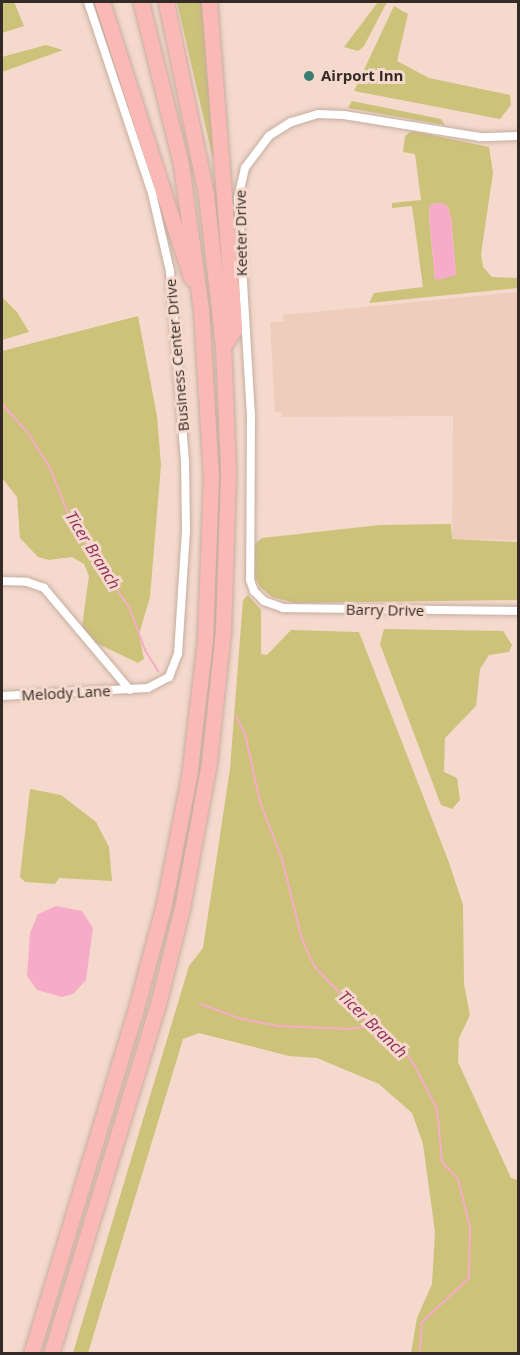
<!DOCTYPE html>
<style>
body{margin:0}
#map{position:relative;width:520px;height:1355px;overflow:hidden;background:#f4d9cc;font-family:"Open Sans",sans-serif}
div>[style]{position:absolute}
.built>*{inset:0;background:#efcdbd}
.green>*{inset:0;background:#ccc279}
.water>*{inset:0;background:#f6acc9}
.stream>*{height:2px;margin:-1px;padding:0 1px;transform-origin:1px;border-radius:1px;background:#f6acc9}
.roads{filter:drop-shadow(0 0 2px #c6ada0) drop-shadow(0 0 2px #c6ada0)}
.street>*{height:8px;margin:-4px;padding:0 4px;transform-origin:4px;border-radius:4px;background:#fff}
.highway>*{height:15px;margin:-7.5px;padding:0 7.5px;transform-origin:7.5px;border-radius:7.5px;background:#fbb9b6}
.dots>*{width:16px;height:16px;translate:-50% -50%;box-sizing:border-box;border:3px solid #f4d9cc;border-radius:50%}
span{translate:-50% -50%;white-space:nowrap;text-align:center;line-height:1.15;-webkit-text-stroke:6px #f4d9cc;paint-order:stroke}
.poi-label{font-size:15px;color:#352b26;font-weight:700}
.left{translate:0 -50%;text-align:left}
.street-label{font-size:15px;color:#352b26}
.water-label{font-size:16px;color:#912a5c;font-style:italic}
.frame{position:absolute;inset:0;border:3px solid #352b26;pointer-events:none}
</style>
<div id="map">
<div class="built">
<div style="clip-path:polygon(518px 292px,518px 540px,452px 539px,453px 416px,282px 417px,281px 412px,275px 412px,270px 323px,284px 321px,283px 315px)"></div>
</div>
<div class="green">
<div style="clip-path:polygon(2px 2px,14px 2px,24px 26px,2px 33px)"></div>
<div style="clip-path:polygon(177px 2px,205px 2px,215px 156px,212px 155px)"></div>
<div style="clip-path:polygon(378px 2px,387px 2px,364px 46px,358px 51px,344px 47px)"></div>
<div style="clip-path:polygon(394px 6px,408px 14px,397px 61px,429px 78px,510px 95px,511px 105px,500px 119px,354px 91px)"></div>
<div style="clip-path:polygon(46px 45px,63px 50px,2px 72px,2px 57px)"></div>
<div style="clip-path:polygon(352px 101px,441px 119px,445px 125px,348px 108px)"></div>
<div style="clip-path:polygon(evenodd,412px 131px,489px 147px,493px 173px,481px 254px,483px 267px,492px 277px,518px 278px,518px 288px,369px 303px,374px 293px,423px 287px,412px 206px,392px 208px,392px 203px,421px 200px,415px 154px,403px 152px,405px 136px,412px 131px,442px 203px,448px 207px,451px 218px,456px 275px,435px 279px,429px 217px,430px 204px,442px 203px)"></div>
<div style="clip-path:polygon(2px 297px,17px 312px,29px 332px,2px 340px)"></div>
<div style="clip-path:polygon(138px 316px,157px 416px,161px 465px,150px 597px,139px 634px,144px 659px,138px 663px,96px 643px,82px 627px,89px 576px,84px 564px,72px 557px,49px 560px,38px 557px,20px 538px,17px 497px,2px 478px,2px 351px)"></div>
<div style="clip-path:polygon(451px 524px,452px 539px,518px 542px,518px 600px,295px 603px,272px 597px,260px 587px,255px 577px,255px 544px,262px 538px,380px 525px)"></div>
<div style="clip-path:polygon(248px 595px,261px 610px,261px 654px,267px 655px,291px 630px,359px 632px,448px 860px,463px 905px,464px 984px,470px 1015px,459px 1038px,458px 1062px,511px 1178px,518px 1180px,518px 1353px,411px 1353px,417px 1318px,432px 1284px,435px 1232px,423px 1144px,412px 1113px,379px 1084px,317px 1058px,289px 1056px,199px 1033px,183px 1039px,88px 1353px,73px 1353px,189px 966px,203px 948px,230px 769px,243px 600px)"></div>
<div style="clip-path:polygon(384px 629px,503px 631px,512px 645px,509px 652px,489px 655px,480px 669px,476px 706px,445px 738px,444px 772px,457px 778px,460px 800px,452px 809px,441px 805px,380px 644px)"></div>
<div style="clip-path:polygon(30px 789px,61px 795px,96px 822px,109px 847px,112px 881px,59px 878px,55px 884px,25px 882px,20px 877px)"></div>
</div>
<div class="water">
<div style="clip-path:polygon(442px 203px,448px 207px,451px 218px,456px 275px,439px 280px,435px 279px,429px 217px,430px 204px)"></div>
<div style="clip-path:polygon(56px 906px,82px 911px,93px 928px,86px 980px,73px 994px,62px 997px,37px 990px,27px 976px,30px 933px,38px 914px)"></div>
</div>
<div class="stream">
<div style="left:2px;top:404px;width:39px;rotate:48deg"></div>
<div style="left:28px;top:433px;width:39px;rotate:58deg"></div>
<div style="left:49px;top:466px;width:56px;rotate:68deg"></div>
<div style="left:70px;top:518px;width:109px;rotate:56.6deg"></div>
<div style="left:130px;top:609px;width:44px;rotate:69.9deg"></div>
<div style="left:145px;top:650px;width:25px;rotate:58deg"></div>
<div style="left:236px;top:716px;width:20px;rotate:63deg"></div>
<div style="left:245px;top:734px;width:70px;rotate:77.6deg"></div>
<div style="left:260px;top:802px;width:61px;rotate:68.9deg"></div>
<div style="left:282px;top:859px;width:82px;rotate:76deg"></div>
<div style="left:302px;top:939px;width:30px;rotate:66deg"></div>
<div style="left:314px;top:966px;width:83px;rotate:46.5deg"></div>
<div style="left:371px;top:1026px;width:38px;rotate:35deg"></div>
<div style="left:402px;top:1048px;width:19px;rotate:54deg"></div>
<div style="left:413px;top:1063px;width:52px;rotate:62.4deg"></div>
<div style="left:437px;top:1109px;width:53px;rotate:84.6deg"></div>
<div style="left:442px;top:1162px;width:23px;rotate:47deg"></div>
<div style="left:458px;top:1179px;width:49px;rotate:76deg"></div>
<div style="left:470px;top:1227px;width:51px;rotate:91.1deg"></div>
<div style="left:469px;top:1278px;width:64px;rotate:136.9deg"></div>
<div style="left:422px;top:1322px;width:32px;rotate:94deg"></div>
<div style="left:200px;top:1004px;width:45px;rotate:19.7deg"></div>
<div style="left:242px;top:1019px;width:38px;rotate:11deg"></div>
<div style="left:279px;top:1026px;width:71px;rotate:2.4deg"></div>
<div style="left:350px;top:1029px;width:21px;rotate:-8deg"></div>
</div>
<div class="roads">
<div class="street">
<div style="left:518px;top:136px;width:38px;rotate:178deg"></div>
<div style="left:480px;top:137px;width:138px;rotate:-170.8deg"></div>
<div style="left:344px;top:115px;width:26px;rotate:-178deg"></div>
<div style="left:318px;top:114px;width:28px;rotate:163deg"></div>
<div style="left:291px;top:122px;width:26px;rotate:148deg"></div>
<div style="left:269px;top:136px;width:40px;rotate:127deg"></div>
<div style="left:245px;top:168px;width:31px;rotate:103deg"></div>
<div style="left:238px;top:198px;width:216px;rotate:86.6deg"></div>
<div style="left:251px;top:414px;width:166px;rotate:90.3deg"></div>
<div style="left:250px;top:580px;width:12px;rotate:70deg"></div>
<div style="left:254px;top:591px;width:14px;rotate:45deg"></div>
<div style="left:264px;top:601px;width:20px;rotate:20deg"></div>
<div style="left:283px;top:608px;width:235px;rotate:0.7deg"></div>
<div style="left:2px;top:581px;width:25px;rotate:2deg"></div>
<div style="left:27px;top:582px;width:18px;rotate:19deg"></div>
<div style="left:44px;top:588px;width:133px;rotate:49.9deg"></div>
<div style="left:2px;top:696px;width:146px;rotate:-3.1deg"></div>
<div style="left:148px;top:688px;width:24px;rotate:-28deg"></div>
<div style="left:169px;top:677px;width:25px;rotate:-69deg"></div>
<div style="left:178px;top:654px;width:123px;rotate:-86.3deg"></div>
<div style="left:186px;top:531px;width:69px;rotate:-90.8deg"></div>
<div style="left:185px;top:462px;width:192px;rotate:-94.5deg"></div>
<div style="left:170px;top:271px;width:80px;rotate:-103deg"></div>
<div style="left:152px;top:193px;width:201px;rotate:-108.5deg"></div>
</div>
<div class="highway">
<div style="left:102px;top:2px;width:290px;rotate:72.1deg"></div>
<div style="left:209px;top:2px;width:329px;rotate:85.6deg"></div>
<div style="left:234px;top:330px;width:19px;rotate:125deg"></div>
<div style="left:31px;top:1354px;width:353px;rotate:-73.1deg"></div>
<div style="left:134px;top:1016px;width:116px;rotate:-75deg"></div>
<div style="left:164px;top:904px;width:129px;rotate:-78.9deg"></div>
<div style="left:189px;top:777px;width:138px;rotate:-83.3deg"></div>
<div style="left:205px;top:640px;width:163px;rotate:-87.9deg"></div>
<div style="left:211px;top:477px;width:168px;rotate:-93.4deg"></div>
<div style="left:201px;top:309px;width:146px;rotate:-97.9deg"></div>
<div style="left:181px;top:164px;width:167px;rotate:-103.9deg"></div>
<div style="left:51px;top:1354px;width:362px;rotate:-73deg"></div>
<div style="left:157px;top:1008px;width:103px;rotate:-76deg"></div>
<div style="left:182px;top:908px;width:148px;rotate:-79.5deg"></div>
<div style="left:209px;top:762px;width:132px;rotate:-83.9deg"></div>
<div style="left:223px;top:631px;width:161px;rotate:-88.2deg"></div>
<div style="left:228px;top:470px;width:124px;rotate:-92.3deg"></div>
<div style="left:223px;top:346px;width:153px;rotate:-96.4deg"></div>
<div style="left:206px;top:194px;width:196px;rotate:-101.8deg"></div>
</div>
</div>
<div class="dots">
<div style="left:309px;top:76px;background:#3a7e72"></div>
</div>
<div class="poi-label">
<span class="left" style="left:321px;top:76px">Airport Inn</span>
</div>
<div class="street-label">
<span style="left:241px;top:233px;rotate:-91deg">Keeter Drive</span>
<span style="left:177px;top:355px;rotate:-95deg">Business Center Drive</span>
<span style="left:385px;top:610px;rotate:1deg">Barry Drive</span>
<span style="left:66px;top:693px;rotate:-3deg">Melody Lane</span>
</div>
<div class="water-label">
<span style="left:93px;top:550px;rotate:58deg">Ticer Branch</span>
<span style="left:373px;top:1024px;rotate:44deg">Ticer Branch</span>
</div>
<div class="frame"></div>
</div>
